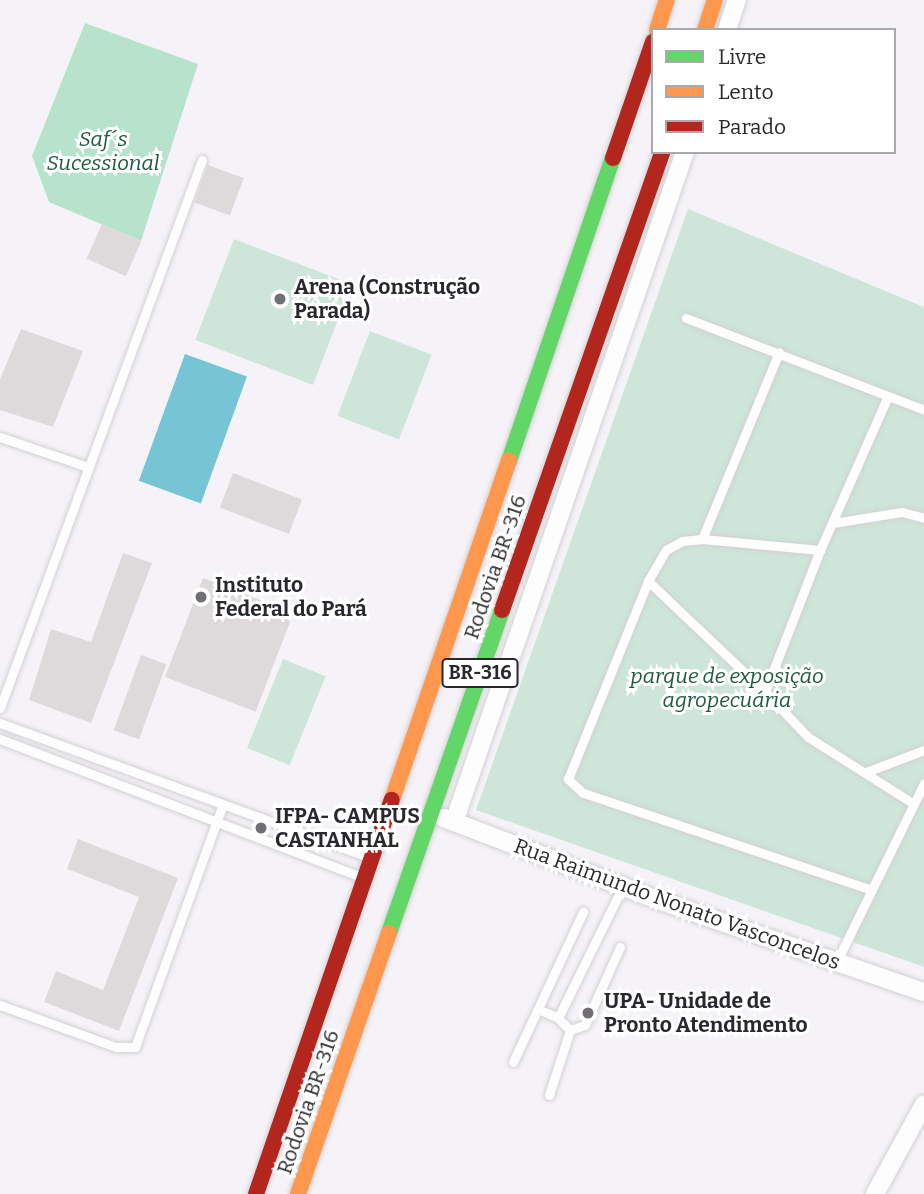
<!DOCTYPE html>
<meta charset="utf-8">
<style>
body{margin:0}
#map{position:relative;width:924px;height:1194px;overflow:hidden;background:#f6f3f8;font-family:Bitter,serif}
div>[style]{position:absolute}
.green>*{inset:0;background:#cde6d9;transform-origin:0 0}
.forest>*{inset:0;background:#b7e2cb}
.water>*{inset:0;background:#75c5d4;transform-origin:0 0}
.building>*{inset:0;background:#dedadc;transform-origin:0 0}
.roads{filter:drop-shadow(0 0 2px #d2d0d3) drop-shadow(0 0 2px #d2d0d3)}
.lane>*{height:9px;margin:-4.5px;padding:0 4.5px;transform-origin:4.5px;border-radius:4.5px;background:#fefdfe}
.street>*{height:18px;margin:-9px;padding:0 9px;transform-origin:9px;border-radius:9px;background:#fefdfe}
.fast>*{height:16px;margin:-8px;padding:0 8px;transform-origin:8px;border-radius:8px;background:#63d668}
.slow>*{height:16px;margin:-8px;padding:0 8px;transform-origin:8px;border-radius:8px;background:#ff974d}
.jam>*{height:16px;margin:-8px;padding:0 8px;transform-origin:8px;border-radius:8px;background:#b3261e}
.dots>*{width:19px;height:19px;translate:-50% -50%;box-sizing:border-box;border:4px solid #fff;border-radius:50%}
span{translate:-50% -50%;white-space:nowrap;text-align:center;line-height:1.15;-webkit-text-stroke:6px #fff;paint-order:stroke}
.shield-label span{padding:2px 5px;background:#fff;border:2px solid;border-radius:5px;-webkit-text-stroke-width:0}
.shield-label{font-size:19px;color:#2a282c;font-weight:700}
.park-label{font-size:21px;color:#1e5a3c;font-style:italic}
.poi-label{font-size:21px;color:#2a282c;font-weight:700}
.left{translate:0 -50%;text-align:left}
.street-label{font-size:21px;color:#2a282c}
.legend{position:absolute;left:651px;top:28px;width:245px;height:126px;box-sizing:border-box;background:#fff;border:2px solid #aaa9ab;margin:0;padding:9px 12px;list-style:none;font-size:21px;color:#2a282c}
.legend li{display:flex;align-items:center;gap:14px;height:35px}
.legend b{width:35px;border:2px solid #aaa9ab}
</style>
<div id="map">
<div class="green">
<div style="clip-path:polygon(688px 209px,924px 307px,924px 967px,476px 810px)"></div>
<div style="left:234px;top:239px;width:126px;height:108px;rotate:21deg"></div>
<div style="left:370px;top:331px;width:66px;height:91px;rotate:21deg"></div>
<div style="left:283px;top:659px;width:46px;height:96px;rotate:22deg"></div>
</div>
<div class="forest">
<div style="clip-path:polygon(85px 23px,198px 64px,141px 241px,49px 202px,32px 156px)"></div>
</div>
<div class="water">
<div style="left:185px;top:354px;width:66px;height:135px;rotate:20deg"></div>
</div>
<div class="building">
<div style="left:208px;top:165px;width:38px;height:40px;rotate:20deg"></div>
<div style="left:102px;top:224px;width:43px;height:38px;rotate:24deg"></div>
<div style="clip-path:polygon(21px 329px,83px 351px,53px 427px,0 410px,0 379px)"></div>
<div style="left:233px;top:473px;width:74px;height:37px;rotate:21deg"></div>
<div style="clip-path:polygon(123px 553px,152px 563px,91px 723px,29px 700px,51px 629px,91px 642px)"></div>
<div style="left:203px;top:578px;width:97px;height:106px;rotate:21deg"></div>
<div style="left:141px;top:655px;width:27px;height:80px;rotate:20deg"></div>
<div style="clip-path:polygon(78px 839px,178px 878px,119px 1031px,44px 1002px,56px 971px,103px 990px,139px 897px,67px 869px)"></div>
</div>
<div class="roads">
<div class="lane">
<div style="left:686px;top:318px;width:255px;rotate:21.1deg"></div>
<div style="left:0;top:437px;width:93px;rotate:18.8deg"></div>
<div style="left:833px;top:523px;width:70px;rotate:-9.1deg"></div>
<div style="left:902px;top:512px;width:23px;rotate:15deg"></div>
<div style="left:702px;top:539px;width:202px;rotate:-67.6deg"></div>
<div style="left:820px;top:550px;width:152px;rotate:111.2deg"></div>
<div style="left:765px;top:692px;width:62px;rotate:46.3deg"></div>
<div style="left:808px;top:737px;width:125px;rotate:32.3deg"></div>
<div style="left:648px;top:581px;width:161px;rotate:43.5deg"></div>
<div style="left:0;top:708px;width:584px;rotate:-69.77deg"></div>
<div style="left:0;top:723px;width:389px;rotate:20deg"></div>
<div style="left:0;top:739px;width:386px;rotate:20.9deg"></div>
<div style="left:866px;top:772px;width:62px;rotate:-20.8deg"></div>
<div style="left:872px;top:890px;width:305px;rotate:-161.4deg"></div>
<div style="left:583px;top:793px;width:21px;rotate:-137deg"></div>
<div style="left:568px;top:779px;width:214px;rotate:-68deg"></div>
<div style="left:648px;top:581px;width:36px;rotate:-60deg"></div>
<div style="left:666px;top:550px;width:18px;rotate:-29deg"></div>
<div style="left:682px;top:541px;width:20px;rotate:-6deg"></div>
<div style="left:702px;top:539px;width:119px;rotate:5.3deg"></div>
<div style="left:820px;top:550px;width:168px;rotate:-66.2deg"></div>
<div style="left:620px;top:947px;width:85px;rotate:114.2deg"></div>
<div style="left:585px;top:1025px;width:16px;rotate:162deg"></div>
<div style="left:570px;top:1030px;width:17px;rotate:-135deg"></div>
<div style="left:558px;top:1018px;width:147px;rotate:-63.8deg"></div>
<div style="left:836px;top:963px;width:200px;rotate:-63.9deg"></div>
<div style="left:0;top:1005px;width:123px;rotate:19.9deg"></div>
<div style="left:116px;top:1047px;width:19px"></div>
<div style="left:135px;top:1047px;width:258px;rotate:-70.1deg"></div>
<div style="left:538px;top:1009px;width:22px;rotate:24deg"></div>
<div style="left:513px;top:1062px;width:166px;rotate:-65deg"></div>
<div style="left:549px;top:1095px;width:68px;rotate:-72.1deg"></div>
</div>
<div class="street">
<div style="left:727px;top:30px;width:32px;rotate:-72deg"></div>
<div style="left:444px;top:818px;width:229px;rotate:21deg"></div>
<div style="left:658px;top:900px;width:281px;rotate:19.1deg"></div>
<div style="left:454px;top:822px;width:709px;rotate:-70.98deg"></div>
<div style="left:875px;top:1194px;width:102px;rotate:-61.4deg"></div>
</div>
<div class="fast">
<div style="left:509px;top:461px;width:320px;rotate:-71.1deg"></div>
<div style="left:389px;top:933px;width:342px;rotate:-70.7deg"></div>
</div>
<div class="slow">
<div style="left:657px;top:30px;width:32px;rotate:-72deg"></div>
<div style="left:705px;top:30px;width:32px;rotate:-72deg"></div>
<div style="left:392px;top:800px;width:359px;rotate:-71deg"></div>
<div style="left:298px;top:1194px;width:276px;rotate:-70.8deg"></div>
</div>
<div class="jam">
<div style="left:613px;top:158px;width:123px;rotate:-71deg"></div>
<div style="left:502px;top:610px;width:485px;rotate:-70.7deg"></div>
<div style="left:256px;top:1194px;width:417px;rotate:-71deg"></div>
</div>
</div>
<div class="dots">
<div style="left:280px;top:299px;background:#716f73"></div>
<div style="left:201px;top:597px;background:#716f73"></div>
<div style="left:261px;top:828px;background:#716f73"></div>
<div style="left:588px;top:1013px;background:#716f73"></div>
</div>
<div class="shield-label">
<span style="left:480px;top:673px">BR-316</span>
</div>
<div class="park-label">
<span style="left:103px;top:151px">Saf´s<br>Sucessional</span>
<span style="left:727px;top:688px">parque de exposição<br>agropecuária</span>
</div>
<div class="poi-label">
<span class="left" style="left:294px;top:299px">Arena (Construção<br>Parada)</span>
<span class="left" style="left:215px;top:597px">Instituto<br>Federal do Pará</span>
<span class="left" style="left:275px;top:828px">IFPA- CAMPUS<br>CASTANHAL</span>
<span class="left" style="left:604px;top:1013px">UPA- Unidade de<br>Pronto Atendimento</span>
</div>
<div class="street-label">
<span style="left:495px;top:567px;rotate:-71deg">Rodovia BR-316</span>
<span style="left:677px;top:904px;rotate:20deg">Rua Raimundo Nonato Vasconcelos</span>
<span style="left:308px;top:1102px;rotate:-71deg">Rodovia BR-316</span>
</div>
<ul class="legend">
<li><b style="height:9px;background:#63d668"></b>Livre</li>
<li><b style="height:9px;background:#ff974d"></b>Lento</li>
<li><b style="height:9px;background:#b3261e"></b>Parado</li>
</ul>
</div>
